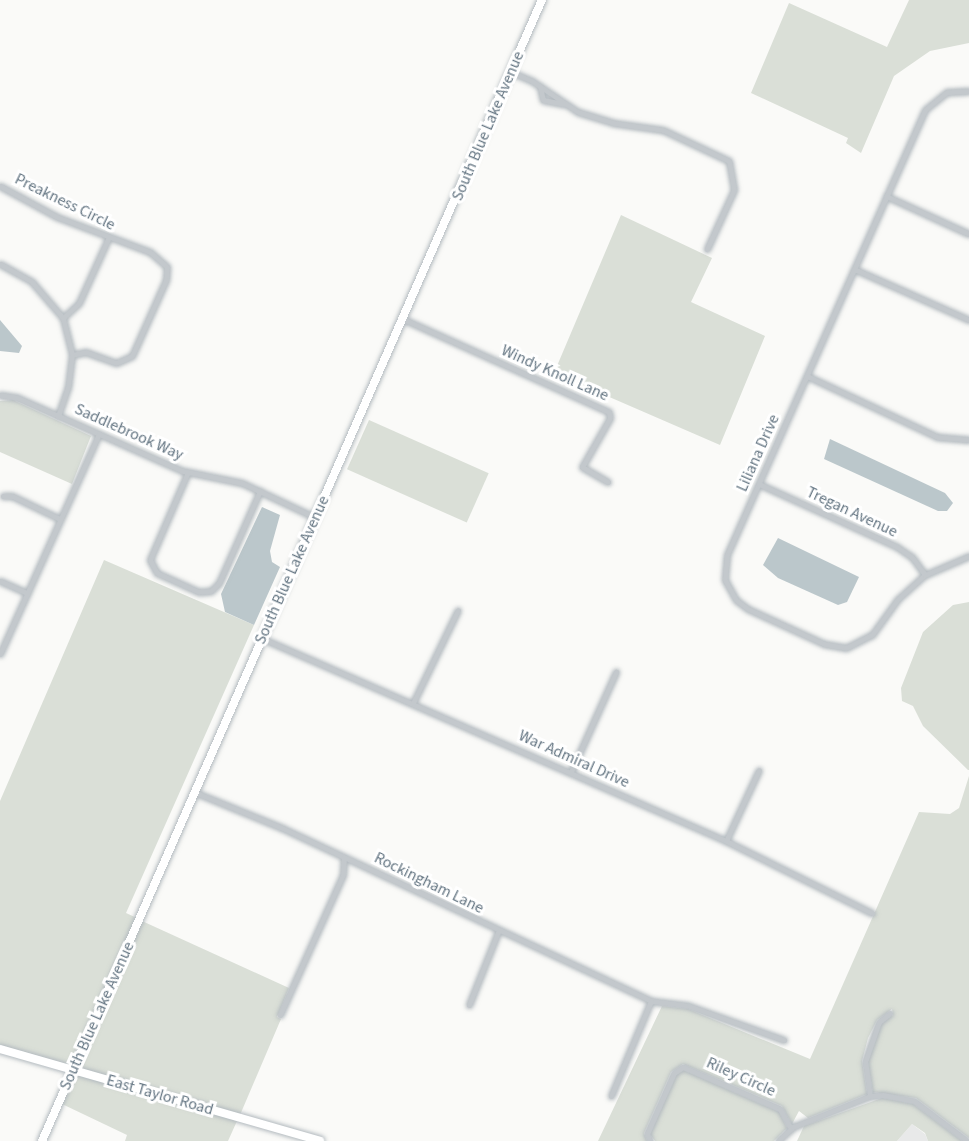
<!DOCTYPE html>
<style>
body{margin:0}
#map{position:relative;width:969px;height:1141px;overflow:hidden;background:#fafaf8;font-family:"Source Sans 3",sans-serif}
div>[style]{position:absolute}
.built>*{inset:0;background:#e8e9e9}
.green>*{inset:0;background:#dadfd7;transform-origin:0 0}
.water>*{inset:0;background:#bbc7cb}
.roads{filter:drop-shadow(0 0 2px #b3babf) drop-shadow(0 0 2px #b3babf)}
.minor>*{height:5px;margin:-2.5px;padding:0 2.5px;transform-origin:2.5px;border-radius:2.5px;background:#c3c8cc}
.secondary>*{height:8px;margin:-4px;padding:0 4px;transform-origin:4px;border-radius:4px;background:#fff}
span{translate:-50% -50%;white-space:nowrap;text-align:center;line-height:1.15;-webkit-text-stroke:6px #fff;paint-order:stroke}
.street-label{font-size:16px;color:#657683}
</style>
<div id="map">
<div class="built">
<div style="clip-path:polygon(912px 1124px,925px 1134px,928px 1141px,897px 1141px)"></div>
</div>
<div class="green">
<div style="clip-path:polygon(909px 0,969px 0,969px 43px,930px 51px,894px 76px,861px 153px,846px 143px,848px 138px,751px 93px,789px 3px,887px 47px)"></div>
<div style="clip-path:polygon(621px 215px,712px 258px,691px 302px,765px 336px,720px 445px,554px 373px)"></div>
<div style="clip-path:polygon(13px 400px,91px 436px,72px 484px,0 452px,0 401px)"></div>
<div style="left:369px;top:420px;width:131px;height:54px;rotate:24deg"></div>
<div style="clip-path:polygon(104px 560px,254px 625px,126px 913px,137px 918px,73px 1066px,0 1045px,0 801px)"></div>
<div style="clip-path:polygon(969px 602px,969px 770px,968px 770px,923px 726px,913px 706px,902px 701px,901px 688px,923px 632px,953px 605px)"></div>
<div style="clip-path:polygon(969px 776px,969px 1138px,916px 1098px,873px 1092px,868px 1062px,873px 1040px,881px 1024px,893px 1015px,892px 1009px,877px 1020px,868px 1038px,862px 1061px,867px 1094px,808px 1118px,799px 1111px,792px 1124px,782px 1106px,683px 1064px,671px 1072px,644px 1133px,647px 1141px,598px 1141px,662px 1006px,688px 1009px,810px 1059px,919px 812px,950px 814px,959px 808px)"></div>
<div style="clip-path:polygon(142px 921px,289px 988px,277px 1017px,281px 1019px,240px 1115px,78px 1068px)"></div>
<div style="clip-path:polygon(683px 1070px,779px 1112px,787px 1128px,774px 1141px,655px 1141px,650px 1134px,652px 1128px,676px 1075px)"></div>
<div style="clip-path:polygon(76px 1074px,237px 1121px,228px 1141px,125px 1141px,127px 1135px,62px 1104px)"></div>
<div style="clip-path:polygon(882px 1098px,913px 1104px,962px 1141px,928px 1141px,925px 1133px,912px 1124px,897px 1141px,797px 1141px,804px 1126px)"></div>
</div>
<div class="water">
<div style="clip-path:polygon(0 320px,22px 346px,19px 353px,0 351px)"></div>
<div style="clip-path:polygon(830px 439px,945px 493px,953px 503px,947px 511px,938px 511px,824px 459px)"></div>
<div style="clip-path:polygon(262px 507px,280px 515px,270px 551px,272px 562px,280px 567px,254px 625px,225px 612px,221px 594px)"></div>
<div style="clip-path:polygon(778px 538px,859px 577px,847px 602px,838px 605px,778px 578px,763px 565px)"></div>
</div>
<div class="roads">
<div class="minor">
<div style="left:511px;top:72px;width:23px;rotate:23deg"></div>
<div style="left:532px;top:81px;width:55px;rotate:34deg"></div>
<div style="left:578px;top:112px;width:37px;rotate:17deg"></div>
<div style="left:613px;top:123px;width:50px;rotate:8deg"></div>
<div style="left:663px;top:130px;width:73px;rotate:25.2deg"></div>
<div style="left:729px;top:161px;width:29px;rotate:80deg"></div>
<div style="left:734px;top:190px;width:65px;rotate:114.6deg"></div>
<div style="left:540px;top:86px;width:14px;rotate:78deg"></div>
<div style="left:543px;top:100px;width:21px;rotate:11deg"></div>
<div style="left:969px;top:91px;width:22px;rotate:177deg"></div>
<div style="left:947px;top:92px;width:28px;rotate:141deg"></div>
<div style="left:925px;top:110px;width:487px;rotate:114deg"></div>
<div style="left:727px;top:555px;width:25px;rotate:95deg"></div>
<div style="left:725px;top:580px;width:23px;rotate:61deg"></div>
<div style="left:736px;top:600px;width:15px;rotate:37deg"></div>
<div style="left:748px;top:609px;width:84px;rotate:24.7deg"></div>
<div style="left:824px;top:644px;width:22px;rotate:10deg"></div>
<div style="left:846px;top:648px;width:29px;rotate:-27deg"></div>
<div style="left:872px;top:635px;width:44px;rotate:-54.2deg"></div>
<div style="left:898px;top:599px;width:36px;rotate:-42deg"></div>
<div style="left:925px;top:575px;width:48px;rotate:-23.4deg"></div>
<div style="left:0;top:186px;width:65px;rotate:28.5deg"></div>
<div style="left:57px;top:217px;width:99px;rotate:20.6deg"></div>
<div style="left:150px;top:252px;width:23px;rotate:41deg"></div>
<div style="left:167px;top:267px;width:13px;rotate:94deg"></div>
<div style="left:166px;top:280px;width:83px;rotate:114.1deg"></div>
<div style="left:132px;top:356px;width:17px;rotate:156deg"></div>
<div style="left:116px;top:363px;width:32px;rotate:-160deg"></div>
<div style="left:86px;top:352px;width:14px;rotate:168deg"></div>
<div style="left:886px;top:196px;width:91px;rotate:24.6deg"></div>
<div style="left:0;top:264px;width:37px;rotate:29deg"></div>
<div style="left:32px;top:282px;width:48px;rotate:49.3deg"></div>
<div style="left:63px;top:318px;width:38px;rotate:76deg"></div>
<div style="left:72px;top:355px;width:32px;rotate:97deg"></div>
<div style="left:68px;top:387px;width:31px;rotate:109deg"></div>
<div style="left:854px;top:269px;width:126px;rotate:23.9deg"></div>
<div style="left:63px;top:318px;width:22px;rotate:-43deg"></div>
<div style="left:79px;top:303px;width:70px;rotate:-65.6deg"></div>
<div style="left:403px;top:319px;width:226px;rotate:24.3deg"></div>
<div style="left:609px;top:412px;width:6px;rotate:81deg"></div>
<div style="left:610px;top:418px;width:56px;rotate:119.7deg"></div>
<div style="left:582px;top:467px;width:30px;rotate:30deg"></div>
<div style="left:807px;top:376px;width:144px;rotate:25.1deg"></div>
<div style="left:937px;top:437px;width:32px;rotate:5deg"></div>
<div style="left:0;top:395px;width:18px;rotate:9deg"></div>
<div style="left:18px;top:398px;width:180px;rotate:23.9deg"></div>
<div style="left:183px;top:471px;width:60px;rotate:11.5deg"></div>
<div style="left:242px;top:483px;width:82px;rotate:25.3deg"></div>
<div style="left:188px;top:472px;width:96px;rotate:113.4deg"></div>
<div style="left:150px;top:560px;width:15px;rotate:62deg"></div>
<div style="left:157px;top:573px;width:46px;rotate:24.3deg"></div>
<div style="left:199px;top:592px;width:12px;rotate:-5deg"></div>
<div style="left:211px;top:591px;width:11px;rotate:-45deg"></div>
<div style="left:219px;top:583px;width:101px;rotate:-66deg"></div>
<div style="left:759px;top:484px;width:152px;rotate:24.5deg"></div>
<div style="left:897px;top:547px;width:18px;rotate:34deg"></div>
<div style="left:912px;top:557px;width:22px;rotate:54deg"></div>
<div style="left:3px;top:496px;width:9px"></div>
<div style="left:12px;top:496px;width:53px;rotate:25.6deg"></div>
<div style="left:0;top:581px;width:30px;rotate:24deg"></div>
<div style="left:261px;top:638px;width:507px;rotate:23.58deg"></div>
<div style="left:726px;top:841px;width:163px;rotate:26.3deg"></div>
<div style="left:0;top:654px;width:241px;rotate:-65.8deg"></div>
<div style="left:413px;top:703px;width:103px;rotate:-64.2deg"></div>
<div style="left:571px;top:772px;width:110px;rotate:-65.8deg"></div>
<div style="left:194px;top:792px;width:95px;rotate:22.2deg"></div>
<div style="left:282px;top:828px;width:408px;rotate:25.1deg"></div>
<div style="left:651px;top:1001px;width:38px;rotate:7deg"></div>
<div style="left:689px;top:1006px;width:101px;rotate:19.7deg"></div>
<div style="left:726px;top:841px;width:78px;rotate:-65.1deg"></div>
<div style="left:469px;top:1005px;width:79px;rotate:-68.3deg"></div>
<div style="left:280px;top:1015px;width:154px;rotate:-65.8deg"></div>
<div style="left:343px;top:875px;width:18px;rotate:-87deg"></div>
<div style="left:611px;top:1096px;width:103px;rotate:-67.2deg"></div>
<div style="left:870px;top:1096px;width:34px;rotate:-98deg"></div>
<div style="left:865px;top:1062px;width:42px;rotate:-70.7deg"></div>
<div style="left:879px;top:1022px;width:14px;rotate:-39deg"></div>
<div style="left:650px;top:1141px;width:8px;rotate:-113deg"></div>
<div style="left:647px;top:1134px;width:67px;rotate:-66.1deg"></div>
<div style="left:674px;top:1073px;width:11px;rotate:-34deg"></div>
<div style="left:683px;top:1067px;width:106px;rotate:23.4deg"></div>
<div style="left:780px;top:1109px;width:23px;rotate:61deg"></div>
<div style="left:778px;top:1141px;width:21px;rotate:-43deg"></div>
<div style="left:793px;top:1127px;width:83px;rotate:-21.9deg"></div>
<div style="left:870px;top:1096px;width:13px;rotate:-4deg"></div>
<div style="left:883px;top:1095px;width:32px;rotate:11deg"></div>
<div style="left:914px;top:1101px;width:66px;rotate:37deg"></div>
</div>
<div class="secondary">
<div style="left:0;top:1049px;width:333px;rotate:16deg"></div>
<div style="left:42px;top:1141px;width:1246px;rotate:-66.34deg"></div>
</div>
</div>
<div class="street-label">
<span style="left:488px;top:126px;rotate:-67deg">South Blue Lake Avenue</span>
<span style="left:65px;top:202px;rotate:26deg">Preakness Circle</span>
<span style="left:555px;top:373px;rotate:24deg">Windy Knoll Lane</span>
<span style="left:129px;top:432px;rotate:24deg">Saddlebrook Way</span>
<span style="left:758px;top:453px;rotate:-66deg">Liliana Drive</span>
<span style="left:852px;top:512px;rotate:25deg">Tregan Avenue</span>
<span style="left:292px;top:570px;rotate:-66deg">South Blue Lake Avenue</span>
<span style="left:574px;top:759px;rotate:24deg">War Admiral Drive</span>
<span style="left:429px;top:883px;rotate:26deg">Rockingham Lane</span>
<span style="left:97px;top:1016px;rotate:-66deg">South Blue Lake Avenue</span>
<span style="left:741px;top:1077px;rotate:24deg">Riley Circle</span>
<span style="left:160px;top:1095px;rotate:16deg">East Taylor Road</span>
</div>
</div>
